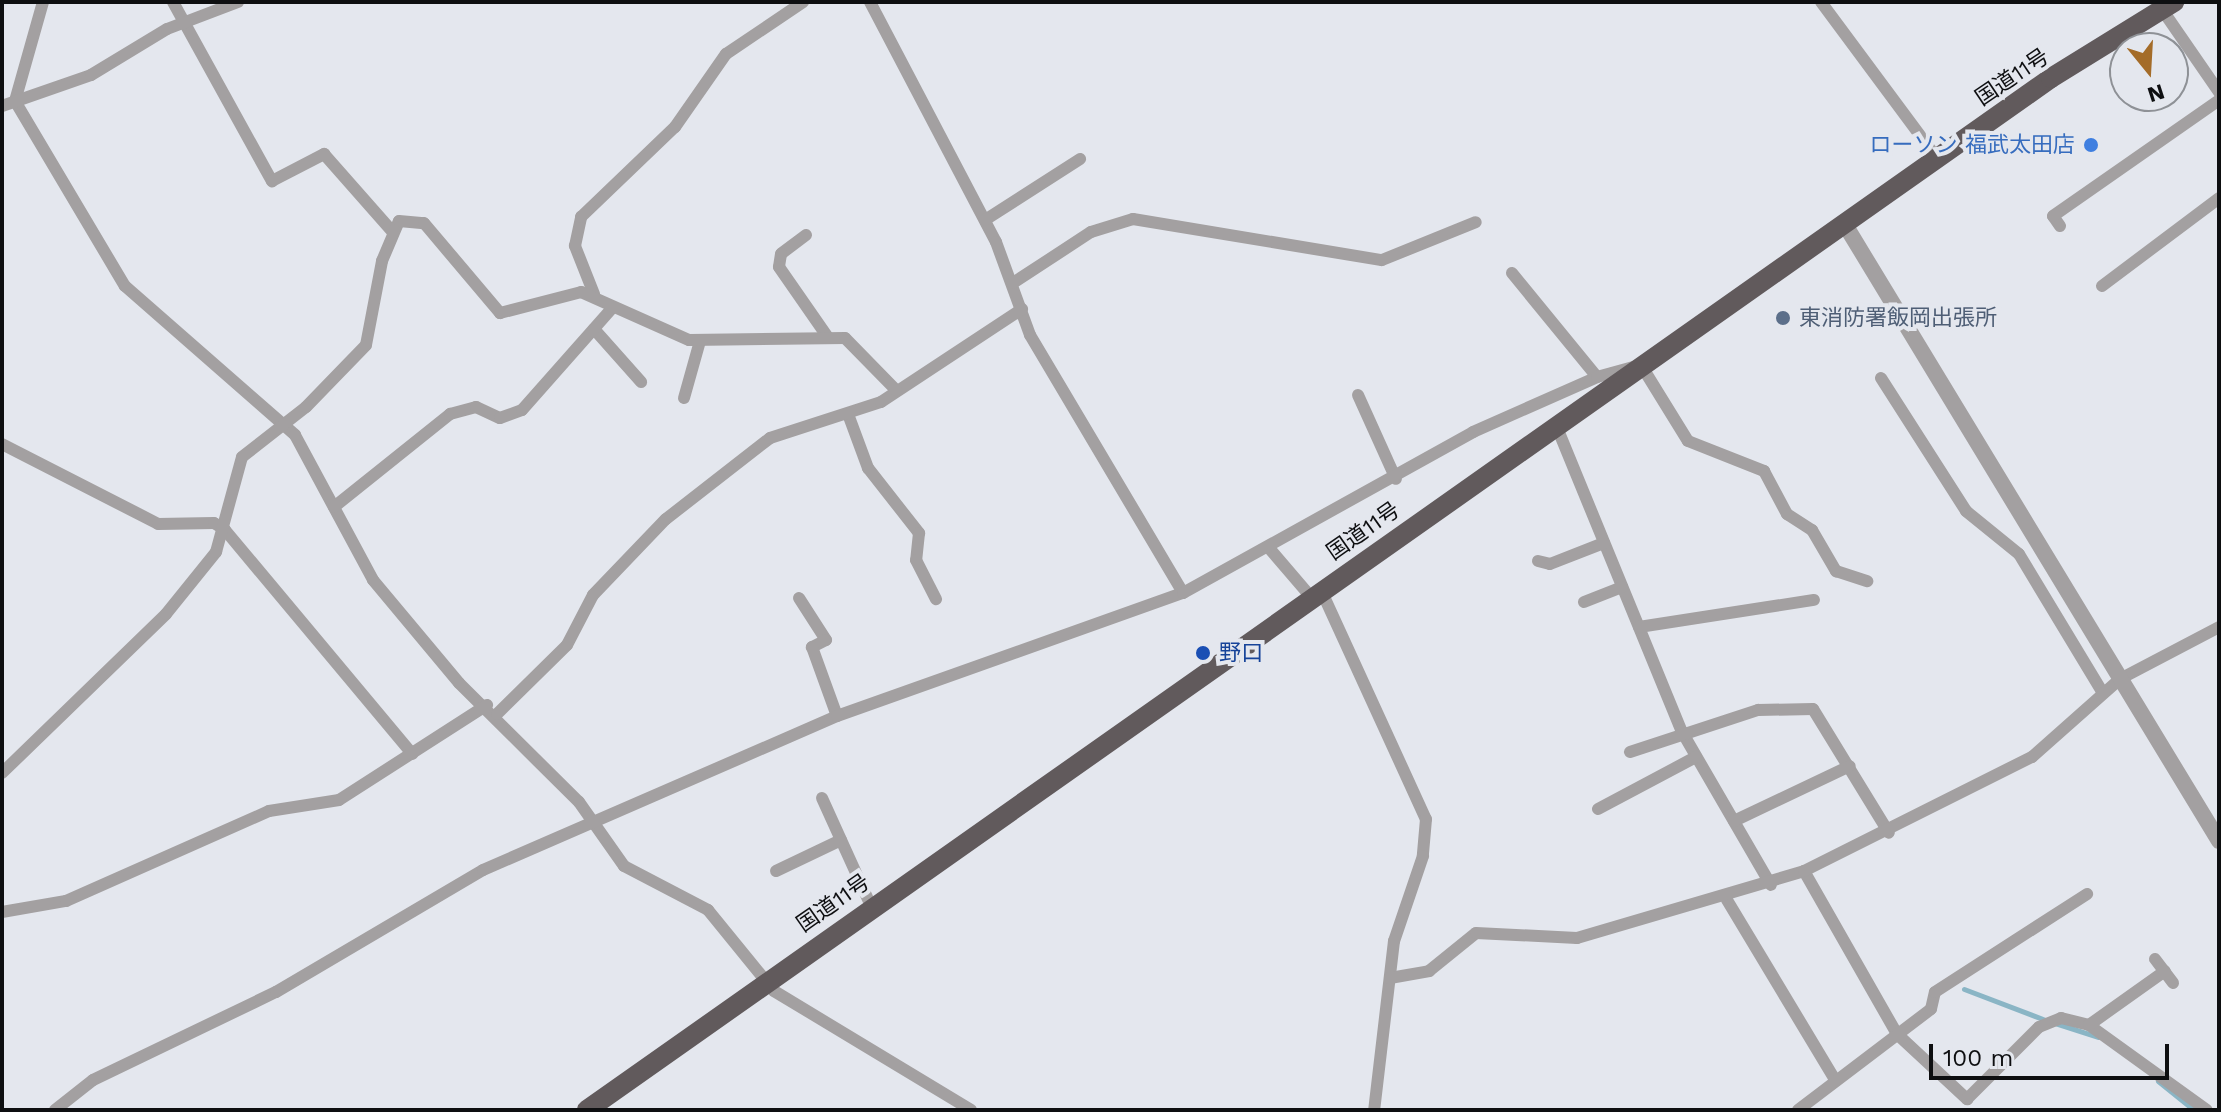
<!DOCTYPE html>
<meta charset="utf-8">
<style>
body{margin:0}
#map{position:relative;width:2221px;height:1112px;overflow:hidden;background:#e4e7ee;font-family:"Work Sans","Noto Sans JP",sans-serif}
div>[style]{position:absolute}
.stream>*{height:5px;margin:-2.5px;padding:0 2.5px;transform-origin:2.5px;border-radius:2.5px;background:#8ab5c5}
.minor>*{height:12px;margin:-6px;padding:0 6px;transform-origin:6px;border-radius:6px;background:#a3a0a1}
.tertiary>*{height:16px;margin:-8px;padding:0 8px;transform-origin:8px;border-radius:8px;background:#a3a0a1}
.trunk>*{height:20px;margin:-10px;padding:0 10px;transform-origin:10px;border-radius:10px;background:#615a5c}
.dots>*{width:22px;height:22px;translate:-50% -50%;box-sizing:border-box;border:4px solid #e4e7ee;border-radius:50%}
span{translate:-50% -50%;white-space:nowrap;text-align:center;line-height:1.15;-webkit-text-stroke:8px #e4e7ee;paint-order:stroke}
.street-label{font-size:22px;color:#0e0f11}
.shop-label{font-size:22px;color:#366cbe}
.right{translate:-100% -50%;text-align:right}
.service-label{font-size:22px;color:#4e5e75}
.left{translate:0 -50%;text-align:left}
.transit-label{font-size:22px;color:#164399}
.frame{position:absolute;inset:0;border:4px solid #0e0f11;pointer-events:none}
.north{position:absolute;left:2109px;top:32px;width:80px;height:80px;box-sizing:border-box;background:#e4e7ee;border:2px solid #8e9196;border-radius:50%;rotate:162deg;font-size:22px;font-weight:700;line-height:32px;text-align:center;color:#0e0f11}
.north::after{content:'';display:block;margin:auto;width:28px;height:36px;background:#a46c29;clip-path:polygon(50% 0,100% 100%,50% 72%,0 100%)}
.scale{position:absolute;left:1929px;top:1044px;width:240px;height:36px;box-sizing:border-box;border:4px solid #0e0f11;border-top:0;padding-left:10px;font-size:24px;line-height:28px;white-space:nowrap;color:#0e0f11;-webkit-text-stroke:6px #e4e7ee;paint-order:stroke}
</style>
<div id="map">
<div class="stream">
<div style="left:1964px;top:989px;width:87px;rotate:20.9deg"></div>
<div style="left:2055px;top:1023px;width:45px;rotate:18deg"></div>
<div style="left:2158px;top:1081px;width:46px;rotate:38.9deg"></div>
</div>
<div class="minor">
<div style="left:43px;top:2px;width:103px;rotate:105.8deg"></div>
<div style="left:15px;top:101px;width:215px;rotate:59.3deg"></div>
<div style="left:125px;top:286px;width:226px;rotate:41.2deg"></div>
<div style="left:295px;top:435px;width:165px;rotate:61.7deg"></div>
<div style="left:373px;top:580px;width:134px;rotate:50.1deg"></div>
<div style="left:459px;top:683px;width:169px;rotate:44.8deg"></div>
<div style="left:579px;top:802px;width:78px;rotate:54.9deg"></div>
<div style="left:624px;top:866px;width:95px;rotate:27.6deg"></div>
<div style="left:708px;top:910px;width:104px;rotate:50.8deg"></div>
<div style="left:774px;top:991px;width:230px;rotate:31.1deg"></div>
<div style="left:173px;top:2px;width:205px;rotate:61.1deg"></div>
<div style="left:272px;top:181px;width:59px;rotate:-27.4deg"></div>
<div style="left:324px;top:154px;width:101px;rotate:48.6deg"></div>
<div style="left:870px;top:2px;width:271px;rotate:62.3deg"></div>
<div style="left:996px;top:242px;width:99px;rotate:69.9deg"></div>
<div style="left:1030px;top:335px;width:300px;rotate:59.3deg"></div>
<div style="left:1821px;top:2px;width:194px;rotate:53.4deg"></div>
<div style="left:2159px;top:5px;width:106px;rotate:55.4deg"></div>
<div style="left:2px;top:106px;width:94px;rotate:-19.2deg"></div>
<div style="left:91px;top:75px;width:89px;rotate:-31.2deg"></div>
<div style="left:167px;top:29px;width:76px;rotate:-20.8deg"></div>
<div style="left:985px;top:220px;width:113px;rotate:-32.7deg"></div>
<div style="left:2060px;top:226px;width:12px;rotate:-125deg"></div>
<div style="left:2053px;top:216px;width:203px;rotate:-34.9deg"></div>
<div style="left:806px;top:235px;width:31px;rotate:143deg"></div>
<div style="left:781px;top:254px;width:13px;rotate:99deg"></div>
<div style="left:779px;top:267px;width:84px;rotate:55.2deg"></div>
<div style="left:1512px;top:273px;width:134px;rotate:50.7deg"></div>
<div style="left:1013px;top:283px;width:93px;rotate:-33.2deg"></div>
<div style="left:1091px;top:232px;width:44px;rotate:-17.2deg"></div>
<div style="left:1133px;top:219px;width:252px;rotate:9.4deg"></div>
<div style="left:1382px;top:260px;width:101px;rotate:-22deg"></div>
<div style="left:2102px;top:286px;width:146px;rotate:-36.9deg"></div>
<div style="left:594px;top:294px;width:52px;rotate:-111.6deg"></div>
<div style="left:575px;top:246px;width:30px;rotate:-78deg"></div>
<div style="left:581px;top:217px;width:130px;rotate:-43.8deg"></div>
<div style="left:675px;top:127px;width:89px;rotate:-55.1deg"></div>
<div style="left:726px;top:54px;width:93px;rotate:-34deg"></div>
<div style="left:594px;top:329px;width:71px;rotate:48.4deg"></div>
<div style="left:1881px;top:378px;width:158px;rotate:57.4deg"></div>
<div style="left:1966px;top:511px;width:68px;rotate:39.1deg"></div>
<div style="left:2019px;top:554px;width:162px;rotate:58.9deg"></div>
<div style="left:1358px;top:395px;width:92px;rotate:65.7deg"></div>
<div style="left:684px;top:398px;width:59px;rotate:-74.3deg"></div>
<div style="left:848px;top:414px;width:58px;rotate:69.7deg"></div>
<div style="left:868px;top:468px;width:83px;rotate:51.9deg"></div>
<div style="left:919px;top:533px;width:27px;rotate:96deg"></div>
<div style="left:916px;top:560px;width:44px;rotate:62.9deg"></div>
<div style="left:1556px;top:425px;width:330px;rotate:67.7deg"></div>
<div style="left:1681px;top:730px;width:179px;rotate:59.9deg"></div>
<div style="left:2px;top:444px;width:175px;rotate:27.1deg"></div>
<div style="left:158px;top:524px;width:56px;rotate:-1deg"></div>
<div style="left:214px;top:523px;width:13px;rotate:32deg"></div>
<div style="left:225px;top:530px;width:292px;rotate:50.1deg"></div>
<div style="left:334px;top:507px;width:149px;rotate:-38.7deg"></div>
<div style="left:450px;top:414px;width:27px;rotate:-15deg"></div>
<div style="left:476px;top:407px;width:26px;rotate:25deg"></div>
<div style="left:500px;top:418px;width:23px;rotate:-20deg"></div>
<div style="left:522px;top:410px;width:137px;rotate:-48.5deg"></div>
<div style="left:1269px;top:548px;width:65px;rotate:49.4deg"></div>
<div style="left:1538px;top:561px;width:12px;rotate:14deg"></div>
<div style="left:1550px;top:564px;width:58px;rotate:-21.3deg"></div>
<div style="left:1321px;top:590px;width:252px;rotate:65.4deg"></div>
<div style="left:1426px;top:819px;width:37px;rotate:95deg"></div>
<div style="left:1423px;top:856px;width:90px;rotate:108.8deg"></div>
<div style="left:1394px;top:941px;width:170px;rotate:96.7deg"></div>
<div style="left:799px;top:598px;width:50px;rotate:57.3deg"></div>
<div style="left:826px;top:640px;width:16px;rotate:153deg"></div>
<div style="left:812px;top:647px;width:73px;rotate:70.1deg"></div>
<div style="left:1584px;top:602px;width:41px;rotate:-21.5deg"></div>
<div style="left:1639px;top:627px;width:177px;rotate:-8.8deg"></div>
<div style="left:497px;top:714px;width:98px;rotate:-44.6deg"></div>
<div style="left:567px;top:645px;width:56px;rotate:-62.5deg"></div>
<div style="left:593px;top:595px;width:105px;rotate:-46.2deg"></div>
<div style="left:666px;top:519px;width:132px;rotate:-37.9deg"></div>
<div style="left:770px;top:438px;width:117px;rotate:-18deg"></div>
<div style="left:881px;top:402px;width:169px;rotate:-33.4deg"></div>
<div style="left:1630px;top:752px;width:135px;rotate:-18.2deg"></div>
<div style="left:1758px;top:710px;width:55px;rotate:-1deg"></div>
<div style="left:1813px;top:709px;width:145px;rotate:58.5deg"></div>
<div style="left:2px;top:773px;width:228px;rotate:-44.1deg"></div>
<div style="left:166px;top:614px;width:80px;rotate:-51.1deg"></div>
<div style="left:216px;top:552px;width:98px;rotate:-74.7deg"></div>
<div style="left:242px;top:457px;width:81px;rotate:-38deg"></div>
<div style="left:306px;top:407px;width:86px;rotate:-45.9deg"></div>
<div style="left:366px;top:345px;width:86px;rotate:-79.2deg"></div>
<div style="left:382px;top:261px;width:43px;rotate:-67deg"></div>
<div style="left:399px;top:221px;width:25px;rotate:5deg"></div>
<div style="left:424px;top:223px;width:118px;rotate:49.8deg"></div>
<div style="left:500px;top:313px;width:84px;rotate:-14.5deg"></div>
<div style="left:581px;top:292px;width:118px;rotate:24deg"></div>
<div style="left:689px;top:340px;width:156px;rotate:-0.7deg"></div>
<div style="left:845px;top:338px;width:73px;rotate:45.6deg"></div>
<div style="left:822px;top:798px;width:119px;rotate:65.6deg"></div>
<div style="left:1598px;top:809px;width:111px;rotate:-28deg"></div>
<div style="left:1734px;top:821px;width:128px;rotate:-25.4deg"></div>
<div style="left:776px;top:871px;width:72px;rotate:-25.5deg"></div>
<div style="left:1804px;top:871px;width:188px;rotate:60.3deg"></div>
<div style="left:1897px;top:1034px;width:96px;rotate:42.9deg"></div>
<div style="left:1967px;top:1099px;width:102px;rotate:-45deg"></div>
<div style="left:2039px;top:1027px;width:24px;rotate:-22deg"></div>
<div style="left:2061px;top:1018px;width:29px;rotate:14deg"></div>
<div style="left:2089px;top:1025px;width:145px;rotate:35.8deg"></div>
<div style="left:1727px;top:900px;width:210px;rotate:59deg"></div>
<div style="left:2px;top:912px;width:65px;rotate:-9.8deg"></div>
<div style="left:66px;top:901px;width:222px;rotate:-23.9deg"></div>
<div style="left:269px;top:811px;width:71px;rotate:-8.9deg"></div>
<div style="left:339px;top:800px;width:176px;rotate:-32.7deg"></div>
<div style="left:2155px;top:959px;width:30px;rotate:53deg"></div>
<div style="left:1390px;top:978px;width:40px;rotate:-10deg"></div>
<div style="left:1429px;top:971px;width:60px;rotate:-39deg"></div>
<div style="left:1476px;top:933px;width:101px;rotate:2.8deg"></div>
<div style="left:1577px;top:938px;width:237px;rotate:-16.4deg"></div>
<div style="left:1804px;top:871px;width:255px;rotate:-26.6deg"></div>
<div style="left:2032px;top:757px;width:118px;rotate:-41.6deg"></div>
<div style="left:2120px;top:679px;width:112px;rotate:-27.7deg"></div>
<div style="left:2089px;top:1025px;width:93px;rotate:-35.4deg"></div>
<div style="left:55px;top:1110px;width:48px;rotate:-38.3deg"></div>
<div style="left:93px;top:1080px;width:203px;rotate:-25.7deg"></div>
<div style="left:276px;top:992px;width:240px;rotate:-30.5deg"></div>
<div style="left:483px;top:870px;width:386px;rotate:-23.5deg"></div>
<div style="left:837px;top:716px;width:367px;rotate:-19.6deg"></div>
<div style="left:1183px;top:593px;width:332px;rotate:-29deg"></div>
<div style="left:1473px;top:432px;width:136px;rotate:-23.9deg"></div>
<div style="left:1597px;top:377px;width:46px;rotate:-15.3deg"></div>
<div style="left:1641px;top:365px;width:89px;rotate:58.3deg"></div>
<div style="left:1688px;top:441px;width:82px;rotate:21.5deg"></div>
<div style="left:1764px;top:471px;width:49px;rotate:61.9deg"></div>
<div style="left:1787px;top:514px;width:30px;rotate:33deg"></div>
<div style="left:1812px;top:530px;width:48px;rotate:59.7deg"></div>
<div style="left:1836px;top:571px;width:33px;rotate:18deg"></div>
<div style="left:1798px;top:1110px;width:167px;rotate:-37.2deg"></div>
<div style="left:1931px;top:1009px;width:17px;rotate:-77deg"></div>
<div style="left:1935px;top:992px;width:181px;rotate:-32.8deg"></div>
</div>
<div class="tertiary">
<div style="left:1844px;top:223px;width:723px;rotate:58.75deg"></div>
</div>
<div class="trunk">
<div style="left:587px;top:1110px;width:1791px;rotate:-35.18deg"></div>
<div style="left:2051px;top:78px;width:145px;rotate:-31.7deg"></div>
</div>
<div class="dots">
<div style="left:2091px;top:145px;background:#3f7fe0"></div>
<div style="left:1783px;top:318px;background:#5c6f8a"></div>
<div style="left:1203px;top:653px;background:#1a4fb4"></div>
</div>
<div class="street-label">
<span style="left:2012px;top:77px;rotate:-34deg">国道11号</span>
<span style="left:1363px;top:531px;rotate:-35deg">国道11号</span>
<span style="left:833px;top:903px;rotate:-35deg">国道11号</span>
</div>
<div class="shop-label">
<span class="right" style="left:2075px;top:145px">ローソン 福武太田店</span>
</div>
<div class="service-label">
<span class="left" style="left:1799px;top:318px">東消防署飯岡出張所</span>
</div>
<div class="transit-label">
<span class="left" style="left:1219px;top:653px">野口</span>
</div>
<div class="frame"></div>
<div class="north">N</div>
<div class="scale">100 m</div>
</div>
